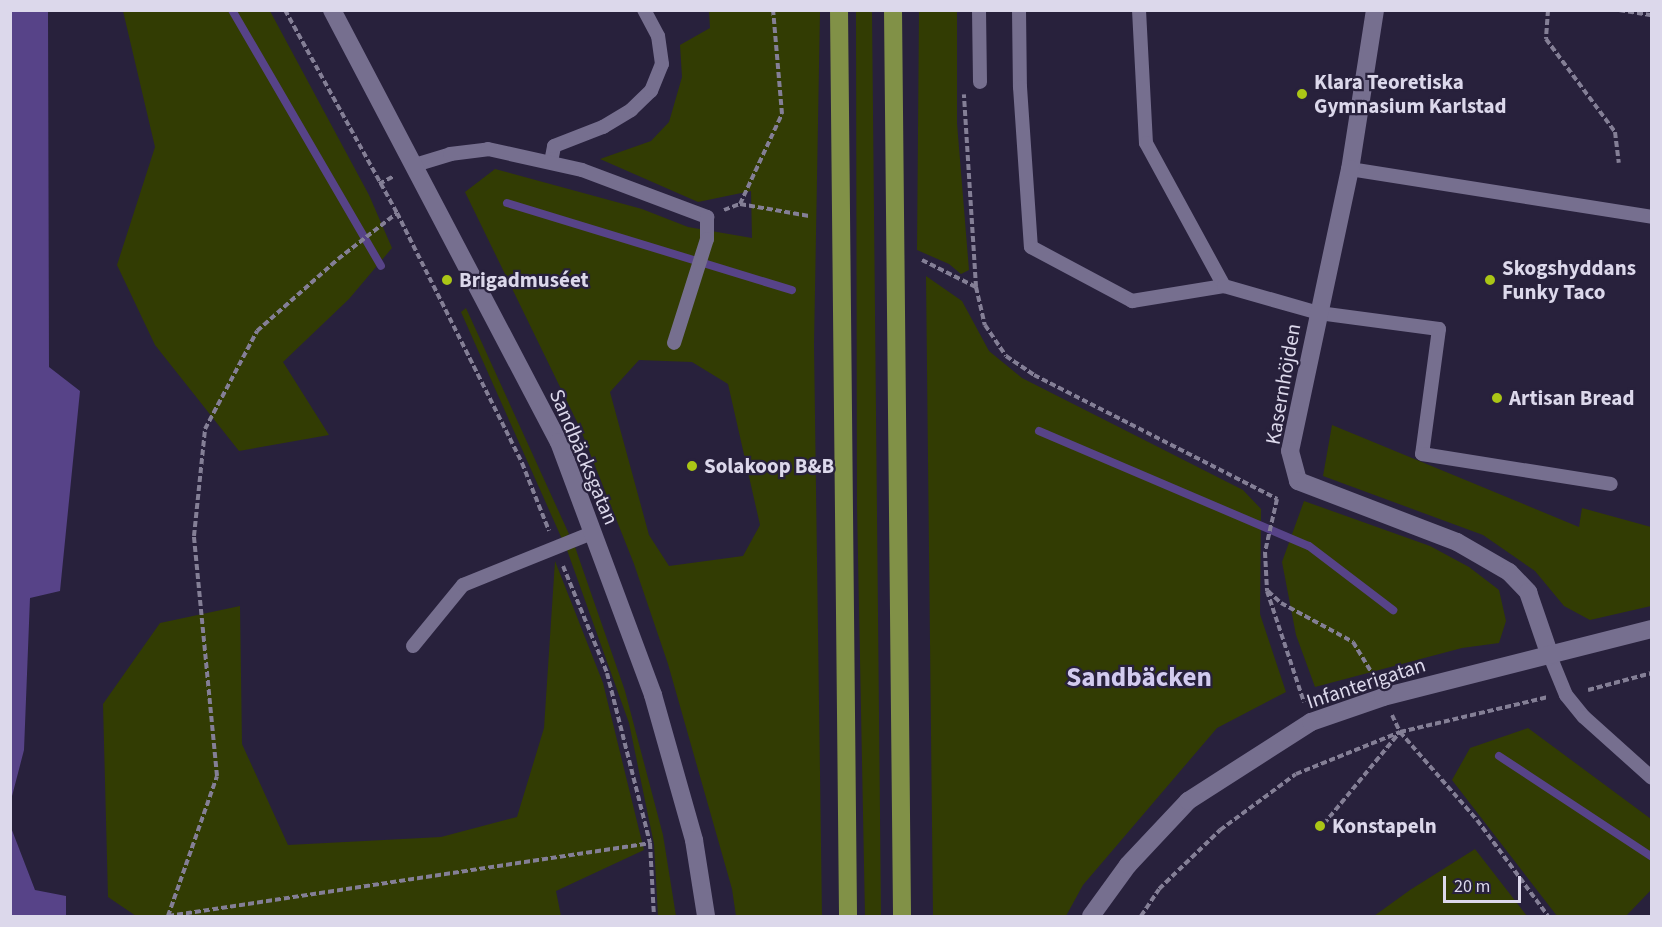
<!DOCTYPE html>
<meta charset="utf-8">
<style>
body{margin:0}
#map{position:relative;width:1662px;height:927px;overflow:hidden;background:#28213c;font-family:"Source Sans 3",sans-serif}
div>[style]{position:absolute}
.green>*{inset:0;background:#323c03}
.water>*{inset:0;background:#574388}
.stream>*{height:8px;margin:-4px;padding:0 4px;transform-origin:4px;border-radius:4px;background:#574388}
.path>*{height:4px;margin-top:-2px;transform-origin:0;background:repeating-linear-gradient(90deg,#847f96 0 6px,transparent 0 9px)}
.service>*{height:14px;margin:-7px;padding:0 7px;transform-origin:7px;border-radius:7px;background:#766f8f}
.minor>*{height:18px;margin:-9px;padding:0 9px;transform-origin:9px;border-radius:9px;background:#766f8f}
.tertiary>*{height:18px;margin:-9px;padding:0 9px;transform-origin:9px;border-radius:9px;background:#766f8f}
.motorway>*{height:18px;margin:-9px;padding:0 9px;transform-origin:9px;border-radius:9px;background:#819147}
.dots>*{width:16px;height:16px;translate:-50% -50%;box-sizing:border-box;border:3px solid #28213c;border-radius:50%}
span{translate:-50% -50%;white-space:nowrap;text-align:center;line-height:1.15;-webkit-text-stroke:4.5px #28213c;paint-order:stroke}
.poi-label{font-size:21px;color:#dcd8eb;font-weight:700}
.left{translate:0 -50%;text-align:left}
.street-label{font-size:21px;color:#dcd8eb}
.district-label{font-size:27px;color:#d2cbef;font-weight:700}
.frame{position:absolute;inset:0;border:12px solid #dcd8eb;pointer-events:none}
.scale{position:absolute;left:1443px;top:876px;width:78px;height:27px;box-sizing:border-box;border:3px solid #dcd8eb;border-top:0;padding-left:8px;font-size:18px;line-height:21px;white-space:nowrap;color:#dcd8eb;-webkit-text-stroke:4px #28213c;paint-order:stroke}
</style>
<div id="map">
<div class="green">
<div style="clip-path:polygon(123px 11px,270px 11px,369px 195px,392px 248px,349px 299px,283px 362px,329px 435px,239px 451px,155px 345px,117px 265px,155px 147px)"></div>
<div style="clip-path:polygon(evenodd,709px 11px,820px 11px,814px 345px,822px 916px,736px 916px,732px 889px,668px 664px,634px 564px,580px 428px,465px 192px,495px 169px,642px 209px,688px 227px,752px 238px,751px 191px,698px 202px,600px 159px,651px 141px,669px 122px,682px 77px,680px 45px,710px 28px,709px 11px,639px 360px,692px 362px,728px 384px,760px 525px,743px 556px,669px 566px,649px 535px,610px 392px,639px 360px)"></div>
<div style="clip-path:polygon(856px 11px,872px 11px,881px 916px,865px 916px,857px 505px)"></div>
<div style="clip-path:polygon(919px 11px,957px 11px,957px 123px,969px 270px,961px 274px,949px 264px,917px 250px)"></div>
<div style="clip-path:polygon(926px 276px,962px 301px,989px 351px,1022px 378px,1243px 490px,1261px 509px,1260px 614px,1286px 692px,1217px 728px,1083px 885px,1066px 916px,933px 916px)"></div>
<div style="clip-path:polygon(466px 308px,569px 534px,562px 539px,461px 312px)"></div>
<div style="clip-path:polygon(1332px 425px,1579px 527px,1582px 508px,1651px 527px,1651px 606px,1590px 620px,1564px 606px,1535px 571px,1483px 535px,1323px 476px)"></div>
<div style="clip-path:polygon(1304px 501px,1430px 546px,1469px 567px,1499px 590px,1506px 621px,1499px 643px,1462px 648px,1315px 687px,1296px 635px,1282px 562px)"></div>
<div style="clip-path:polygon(574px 544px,625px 691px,663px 835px,676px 916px,658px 916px,654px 844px,629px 723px,567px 550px)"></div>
<div style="clip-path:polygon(555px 561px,603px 683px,644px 850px,556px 891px,561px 916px,136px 916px,108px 897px,103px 704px,160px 623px,240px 606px,242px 744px,288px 845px,441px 837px,517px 817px,544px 728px)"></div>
<div style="clip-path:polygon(1528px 728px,1651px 819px,1651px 890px,1626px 916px,1557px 916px,1452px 780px,1470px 748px)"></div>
<div style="clip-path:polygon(1475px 849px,1527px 916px,1374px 916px,1410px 890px)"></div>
</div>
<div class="water">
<div style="clip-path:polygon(48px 10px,49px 367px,80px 391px,60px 591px,30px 598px,24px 750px,11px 800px,10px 11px)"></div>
<div style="clip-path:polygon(10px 825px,35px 890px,66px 896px,66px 916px,11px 916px)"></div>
</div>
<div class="stream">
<div style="left:232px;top:10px;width:296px;rotate:59.8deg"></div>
<div style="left:507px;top:203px;width:298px;rotate:17deg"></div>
<div style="left:1039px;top:431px;width:293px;rotate:23.1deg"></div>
<div style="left:1309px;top:546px;width:106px;rotate:37.3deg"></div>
<div style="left:1499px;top:756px;width:183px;rotate:33.4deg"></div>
</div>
<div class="path">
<div style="left:285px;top:10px;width:232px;rotate:61.1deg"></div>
<div style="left:397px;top:213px;width:280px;rotate:63.4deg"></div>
<div style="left:522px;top:463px;width:73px;rotate:68.3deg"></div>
<div style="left:1548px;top:10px;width:29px;rotate:94deg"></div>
<div style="left:1546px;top:39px;width:116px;rotate:53.4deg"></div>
<div style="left:1615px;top:132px;width:31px;rotate:83deg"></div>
<div style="left:1619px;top:10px;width:33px;rotate:9deg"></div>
<div style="left:379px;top:184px;width:17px;rotate:-28deg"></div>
<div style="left:740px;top:204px;width:99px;rotate:-65deg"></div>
<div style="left:782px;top:114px;width:104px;rotate:-94.9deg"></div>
<div style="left:724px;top:210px;width:17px;rotate:-21deg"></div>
<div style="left:740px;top:204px;width:70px;rotate:9.9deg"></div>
<div style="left:922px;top:260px;width:60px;rotate:26.6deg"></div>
<div style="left:976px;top:287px;width:193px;rotate:-93.6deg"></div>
<div style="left:976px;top:287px;width:39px;rotate:77deg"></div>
<div style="left:985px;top:325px;width:37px;rotate:56deg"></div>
<div style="left:1006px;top:356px;width:34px;rotate:34deg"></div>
<div style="left:1034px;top:375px;width:273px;rotate:27deg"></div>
<div style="left:1277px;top:499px;width:54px;rotate:102.8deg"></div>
<div style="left:1265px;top:552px;width:39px;rotate:87deg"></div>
<div style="left:1267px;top:591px;width:117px;rotate:71.6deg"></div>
<div style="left:563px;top:566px;width:116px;rotate:67.6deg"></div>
<div style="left:607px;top:673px;width:175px;rotate:75.8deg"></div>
<div style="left:650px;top:843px;width:73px;rotate:86.9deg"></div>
<div style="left:1268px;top:591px;width:18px;rotate:43deg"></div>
<div style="left:1281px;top:603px;width:82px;rotate:28.4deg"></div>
<div style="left:1353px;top:642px;width:42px;rotate:58.6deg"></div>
<div style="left:1588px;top:690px;width:66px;rotate:-14.9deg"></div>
<div style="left:1392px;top:715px;width:19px;rotate:65deg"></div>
<div style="left:1400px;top:732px;width:117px;rotate:48.8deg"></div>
<div style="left:1477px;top:820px;width:119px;rotate:53.5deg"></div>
<div style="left:1318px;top:831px;width:129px;rotate:-50.4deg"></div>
<div style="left:168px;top:916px;width:148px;rotate:-70.7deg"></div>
<div style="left:217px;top:776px;width:241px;rotate:-95.5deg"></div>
<div style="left:194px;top:536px;width:108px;rotate:-84.1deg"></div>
<div style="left:205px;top:429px;width:111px;rotate:-62deg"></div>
<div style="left:257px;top:331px;width:108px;rotate:-41.6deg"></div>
<div style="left:338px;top:259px;width:75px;rotate:-37.9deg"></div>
<div style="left:168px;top:916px;width:487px;rotate:-8.6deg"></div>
<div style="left:1141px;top:916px;width:32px;rotate:-56deg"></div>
<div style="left:1159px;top:889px;width:85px;rotate:-44deg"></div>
<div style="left:1220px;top:830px;width:94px;rotate:-36.4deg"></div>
<div style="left:1296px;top:774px;width:112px;rotate:-22deg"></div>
<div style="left:1400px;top:732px;width:152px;rotate:-13.3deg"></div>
</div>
<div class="service">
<div style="left:979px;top:10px;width:72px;rotate:89.2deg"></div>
<div style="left:1019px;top:10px;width:77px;rotate:89.3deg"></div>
<div style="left:1020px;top:87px;width:160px;rotate:86.1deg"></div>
<div style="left:1031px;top:247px;width:115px;rotate:28.1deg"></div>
<div style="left:1132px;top:301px;width:93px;rotate:-9.3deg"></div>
<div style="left:1139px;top:10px;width:133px;rotate:87deg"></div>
<div style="left:1146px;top:143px;width:163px;rotate:61.4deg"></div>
<div style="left:1224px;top:286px;width:99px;rotate:15.9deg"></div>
<div style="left:1319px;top:313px;width:121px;rotate:7.6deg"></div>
<div style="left:1439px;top:329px;width:126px;rotate:97.7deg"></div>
<div style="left:1422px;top:454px;width:191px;rotate:9deg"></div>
<div style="left:551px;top:162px;width:16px;rotate:-79deg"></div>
<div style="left:554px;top:146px;width:53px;rotate:-21.2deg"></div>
<div style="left:603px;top:127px;width:33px;rotate:-31deg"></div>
<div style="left:631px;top:110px;width:28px;rotate:-44deg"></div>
<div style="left:651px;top:91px;width:29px;rotate:-68deg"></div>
<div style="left:662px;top:64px;width:28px;rotate:-98deg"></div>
<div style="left:658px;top:36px;width:30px;rotate:-118deg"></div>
<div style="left:415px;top:165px;width:37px;rotate:-17deg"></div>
<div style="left:450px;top:154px;width:38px;rotate:-7deg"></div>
<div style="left:488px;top:149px;width:96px;rotate:12.6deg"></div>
<div style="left:582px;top:170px;width:134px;rotate:20.6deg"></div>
<div style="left:707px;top:217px;width:22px;rotate:90deg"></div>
<div style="left:707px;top:239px;width:109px;rotate:107.6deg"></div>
<div style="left:1350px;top:169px;width:306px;rotate:9deg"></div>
<div style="left:413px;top:646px;width:79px;rotate:-50.7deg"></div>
<div style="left:463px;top:585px;width:139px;rotate:-22deg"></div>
<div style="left:1550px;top:656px;width:42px;rotate:67.7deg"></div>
<div style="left:1566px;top:695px;width:28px;rotate:51deg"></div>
<div style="left:1584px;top:717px;width:91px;rotate:41.9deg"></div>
</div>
<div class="minor">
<div style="left:1375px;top:10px;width:161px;rotate:98.9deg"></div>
<div style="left:1350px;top:169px;width:288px;rotate:102deg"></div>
<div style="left:1290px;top:451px;width:31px;rotate:75deg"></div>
<div style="left:1298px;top:481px;width:170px;rotate:21deg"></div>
<div style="left:1457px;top:542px;width:60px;rotate:30deg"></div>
<div style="left:1509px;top:572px;width:28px;rotate:46deg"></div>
<div style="left:1528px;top:592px;width:68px;rotate:71deg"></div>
</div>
<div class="tertiary">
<div style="left:332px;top:10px;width:488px;rotate:62.3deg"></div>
<div style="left:559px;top:442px;width:270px;rotate:69.6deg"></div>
<div style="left:653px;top:695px;width:151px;rotate:74.2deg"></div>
<div style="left:694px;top:840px;width:77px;rotate:81deg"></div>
<div style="left:1091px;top:916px;width:63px;rotate:-54deg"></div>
<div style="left:1128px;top:865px;width:88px;rotate:-46.8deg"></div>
<div style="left:1188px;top:801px;width:146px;rotate:-32.7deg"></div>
<div style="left:1311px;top:722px;width:76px;rotate:-19.1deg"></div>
<div style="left:1383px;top:697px;width:277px;rotate:-14.2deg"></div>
</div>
<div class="motorway">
<div style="left:839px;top:10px;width:906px;rotate:89.43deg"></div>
<div style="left:893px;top:10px;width:906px;rotate:89.43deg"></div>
</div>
<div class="dots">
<div style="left:1302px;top:94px;background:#abc616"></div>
<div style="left:447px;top:280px;background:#abc616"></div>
<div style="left:1490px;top:280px;background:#abc616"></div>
<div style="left:1497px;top:398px;background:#abc616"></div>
<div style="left:692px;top:466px;background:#abc616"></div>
<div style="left:1320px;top:826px;background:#abc616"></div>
</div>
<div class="poi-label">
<span class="left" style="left:1314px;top:94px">Klara Teoretiska<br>Gymnasium Karlstad</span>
<span class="left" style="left:1502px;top:280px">Skogshyddans<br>Funky Taco</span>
<span class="left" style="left:459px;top:280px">Brigadmuséet</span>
<span class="left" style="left:1509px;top:398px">Artisan Bread</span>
<span class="left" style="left:704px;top:466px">Solakoop B&amp;B</span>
<span class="left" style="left:1332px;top:826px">Konstapeln</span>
</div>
<div class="street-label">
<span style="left:1283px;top:384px;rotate:-80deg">Kasernhöjden</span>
<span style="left:584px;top:457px;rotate:67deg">Sandbäcksgatan</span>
<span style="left:1366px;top:683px;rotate:-18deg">Infanterigatan</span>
</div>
<div class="district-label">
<span style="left:1139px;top:678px">Sandbäcken</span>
</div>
<div class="frame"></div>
<div class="scale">20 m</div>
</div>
